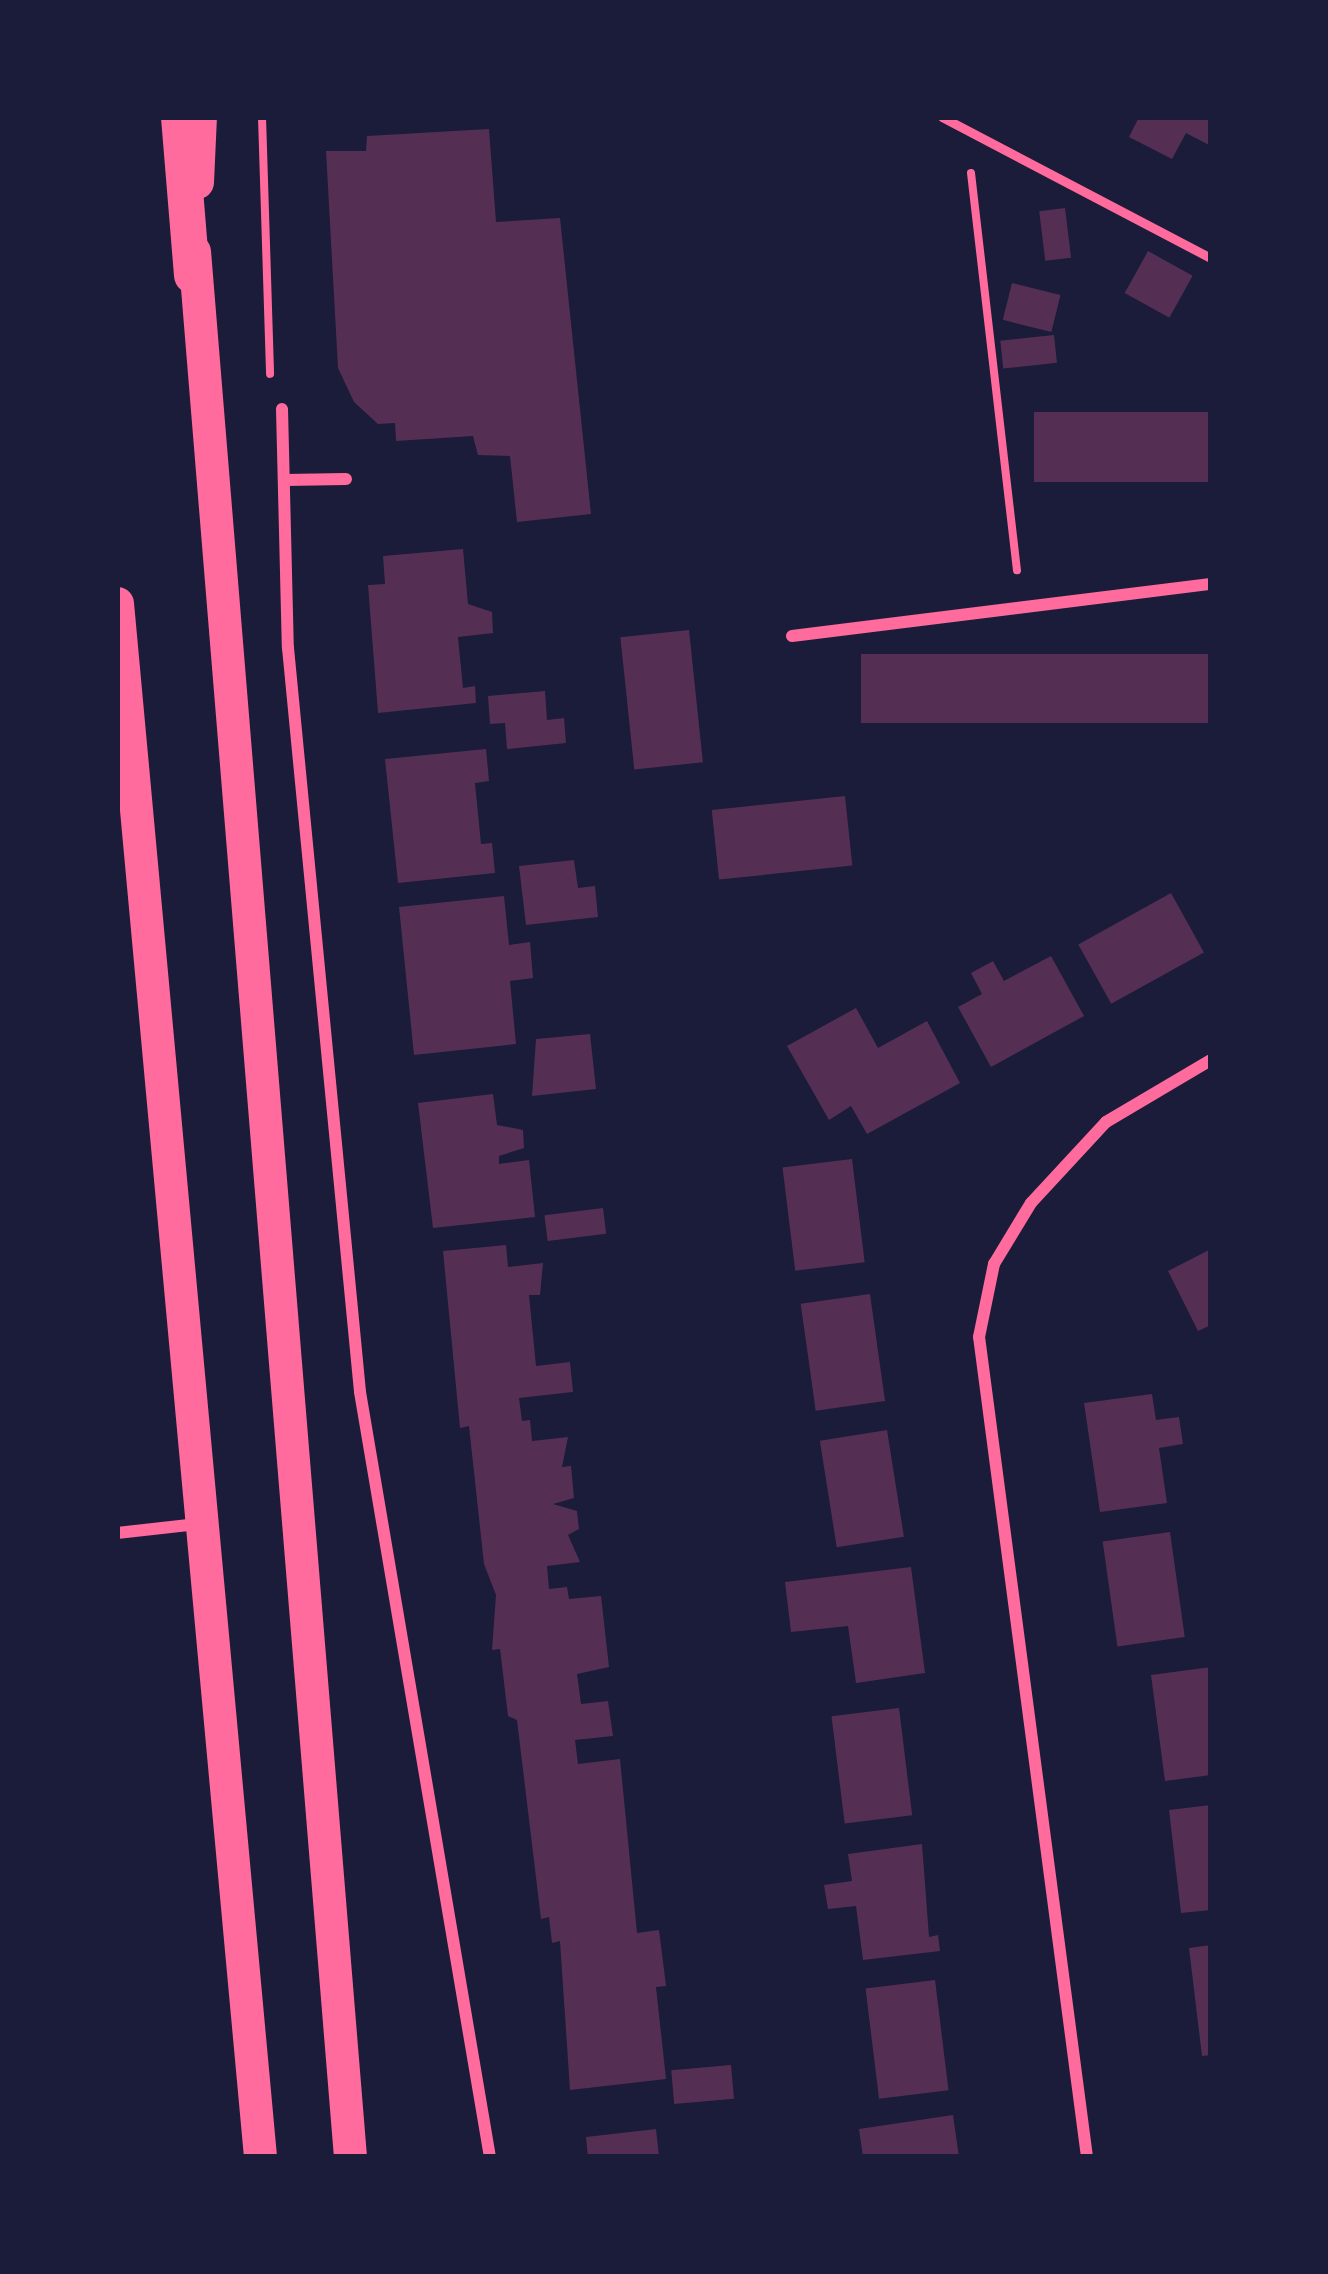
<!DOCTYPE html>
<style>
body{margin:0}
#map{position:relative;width:1328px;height:2274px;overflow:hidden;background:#1b1b3a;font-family:"Work Sans",sans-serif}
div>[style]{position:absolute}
.building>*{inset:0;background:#542f53;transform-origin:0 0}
.path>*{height:8px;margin:-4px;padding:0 4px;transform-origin:4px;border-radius:4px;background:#ff6b9d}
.service>*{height:9px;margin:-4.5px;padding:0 4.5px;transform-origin:4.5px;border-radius:4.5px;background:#ff6b9d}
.minor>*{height:12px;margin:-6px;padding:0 6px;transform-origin:6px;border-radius:6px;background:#ff6b9d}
.trunk>*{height:33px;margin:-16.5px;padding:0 16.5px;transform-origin:16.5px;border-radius:16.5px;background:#ff6b9d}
.motorway>*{height:36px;margin:-18px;padding:0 18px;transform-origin:18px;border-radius:18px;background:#ff6b9d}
span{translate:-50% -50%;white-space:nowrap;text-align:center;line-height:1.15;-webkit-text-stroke:9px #1b1b3a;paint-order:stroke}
.frame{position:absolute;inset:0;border:120px solid #1b1b3a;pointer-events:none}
</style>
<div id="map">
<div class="building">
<div style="clip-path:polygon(1139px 117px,1211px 117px,1211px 146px,1186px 133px,1172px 159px,1129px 137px)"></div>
<div style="clip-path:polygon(489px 129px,496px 222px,560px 218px,591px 514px,517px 522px,510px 456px,478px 455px,473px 436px,396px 441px,395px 423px,378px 424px,354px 402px,338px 368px,326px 151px,366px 151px,367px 136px)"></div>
<div style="left:1065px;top:208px;width:50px;height:26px;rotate:83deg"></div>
<div style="left:1148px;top:251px;width:51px;height:48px;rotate:29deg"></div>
<div style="left:1012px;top:283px;width:50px;height:38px;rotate:14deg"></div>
<div style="left:1054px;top:335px;width:28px;height:54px;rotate:84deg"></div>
<div style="left:1211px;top:412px;width:70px;height:177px;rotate:90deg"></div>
<div style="clip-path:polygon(463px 549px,468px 604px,492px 612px,493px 633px,458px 637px,463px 688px,475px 686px,476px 703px,378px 713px,368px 585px,385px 584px,383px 556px)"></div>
<div style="left:689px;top:630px;width:133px;height:69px;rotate:84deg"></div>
<div style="left:1211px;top:654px;width:69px;height:350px;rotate:90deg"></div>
<div style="clip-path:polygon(545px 691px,547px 720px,564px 718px,566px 743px,507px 749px,505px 723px,490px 724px,488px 696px)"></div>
<div style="clip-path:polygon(486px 749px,489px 781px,475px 783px,481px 844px,492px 843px,495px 873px,398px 883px,385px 759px)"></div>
<div style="left:845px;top:796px;width:70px;height:134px;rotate:84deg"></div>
<div style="clip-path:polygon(574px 860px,578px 888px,595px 886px,598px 917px,526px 925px,519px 866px)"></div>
<div style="left:1171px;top:893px;width:68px;height:106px;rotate:61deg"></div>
<div style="clip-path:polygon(504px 896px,509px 945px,530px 942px,533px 978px,510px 981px,516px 1044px,414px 1055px,399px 907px)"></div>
<div style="clip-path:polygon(1051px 956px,1084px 1016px,991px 1067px,958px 1007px,982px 994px,971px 973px,993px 961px,1004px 981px)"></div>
<div style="clip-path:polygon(856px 1008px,878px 1048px,927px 1021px,960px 1083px,867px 1134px,851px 1106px,829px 1120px,787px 1046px)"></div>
<div style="clip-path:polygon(590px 1034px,596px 1089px,532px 1096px,536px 1039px)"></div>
<div style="clip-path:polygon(493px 1094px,497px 1125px,523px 1130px,524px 1148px,499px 1156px,499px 1164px,529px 1160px,535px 1217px,433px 1228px,418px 1103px)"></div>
<div style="left:852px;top:1159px;width:104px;height:70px;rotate:83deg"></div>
<div style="left:603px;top:1208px;width:26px;height:59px;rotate:83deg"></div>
<div style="clip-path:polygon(506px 1245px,508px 1267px,543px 1263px,540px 1295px,529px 1295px,536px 1366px,570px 1362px,573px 1392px,519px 1398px,522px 1421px,530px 1420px,532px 1441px,568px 1437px,562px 1467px,571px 1466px,574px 1498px,553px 1504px,577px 1511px,579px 1529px,568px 1535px,580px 1562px,547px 1566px,549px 1589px,567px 1587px,569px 1599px,601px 1596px,609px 1667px,577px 1674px,581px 1704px,608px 1701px,613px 1736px,575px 1740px,578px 1764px,620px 1759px,637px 1933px,659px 1930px,666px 1986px,656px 1987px,666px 2079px,570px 2090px,560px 1941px,552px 1943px,549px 1917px,541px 1919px,517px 1720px,508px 1716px,500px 1649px,492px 1650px,496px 1595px,484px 1564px,469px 1426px,460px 1428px,443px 1251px)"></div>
<div style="clip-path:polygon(1211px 1249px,1211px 1325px,1198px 1331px,1168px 1271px)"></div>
<div style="left:870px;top:1294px;width:108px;height:70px;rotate:82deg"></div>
<div style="clip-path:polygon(1152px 1394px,1156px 1420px,1179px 1417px,1183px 1444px,1159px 1448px,1167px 1503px,1100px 1512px,1084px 1403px)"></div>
<div style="left:887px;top:1430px;width:108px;height:68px;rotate:81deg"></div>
<div style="left:1170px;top:1532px;width:106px;height:68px;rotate:82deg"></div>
<div style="clip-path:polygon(911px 1567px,925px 1673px,856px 1683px,848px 1626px,791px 1632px,785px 1582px)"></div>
<div style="clip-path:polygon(1211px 1667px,1211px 1775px,1165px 1781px,1151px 1675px)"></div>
<div style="left:899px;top:1708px;width:108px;height:68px;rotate:83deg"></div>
<div style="clip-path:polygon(1211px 1805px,1211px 1910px,1181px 1913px,1169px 1810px)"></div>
<div style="clip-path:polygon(922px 1844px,929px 1937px,938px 1935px,940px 1951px,863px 1960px,856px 1906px,828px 1909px,824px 1885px,852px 1881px,848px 1854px)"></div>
<div style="clip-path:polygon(1211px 1945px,1211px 2055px,1202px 2056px,1189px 1948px)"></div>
<div style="left:935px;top:1980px;width:111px;height:70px;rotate:83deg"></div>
<div style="left:731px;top:2065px;width:34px;height:60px;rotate:85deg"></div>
<div style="clip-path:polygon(953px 2115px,959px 2157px,863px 2157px,859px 2129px)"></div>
<div style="clip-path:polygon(656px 2129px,659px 2157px,588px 2157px,586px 2137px)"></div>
</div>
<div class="path">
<div style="left:262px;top:117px;width:257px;rotate:88.2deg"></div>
<div style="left:971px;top:173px;width:400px;rotate:83.4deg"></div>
</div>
<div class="service">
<div style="left:942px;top:117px;width:304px;rotate:27.7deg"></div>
</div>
<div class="minor">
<div style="left:282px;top:409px;width:239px;rotate:88.6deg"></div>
<div style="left:288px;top:648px;width:747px;rotate:84.47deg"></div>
<div style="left:360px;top:1392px;width:776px;rotate:80.36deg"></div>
<div style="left:285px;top:480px;width:61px;rotate:-0.9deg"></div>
<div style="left:792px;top:636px;width:422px;rotate:-7.1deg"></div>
<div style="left:117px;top:1533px;width:81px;rotate:-6.4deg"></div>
<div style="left:1087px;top:2157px;width:827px;rotate:-97.5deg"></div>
<div style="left:979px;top:1337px;width:75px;rotate:-78.4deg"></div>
<div style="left:994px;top:1264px;width:71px;rotate:-58.8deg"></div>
<div style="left:1031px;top:1203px;width:110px;rotate:-47.2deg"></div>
<div style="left:1106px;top:1122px;width:122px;rotate:-30.6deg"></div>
</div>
<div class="trunk">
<div style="left:197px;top:182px;width:65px;rotate:-87.4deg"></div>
<div style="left:194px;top:251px;width:1912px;rotate:85.32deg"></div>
<div style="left:117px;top:603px;width:1561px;rotate:84.74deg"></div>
</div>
<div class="motorway">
<div style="left:179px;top:117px;width:159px;rotate:85.3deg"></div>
</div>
<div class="frame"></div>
</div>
